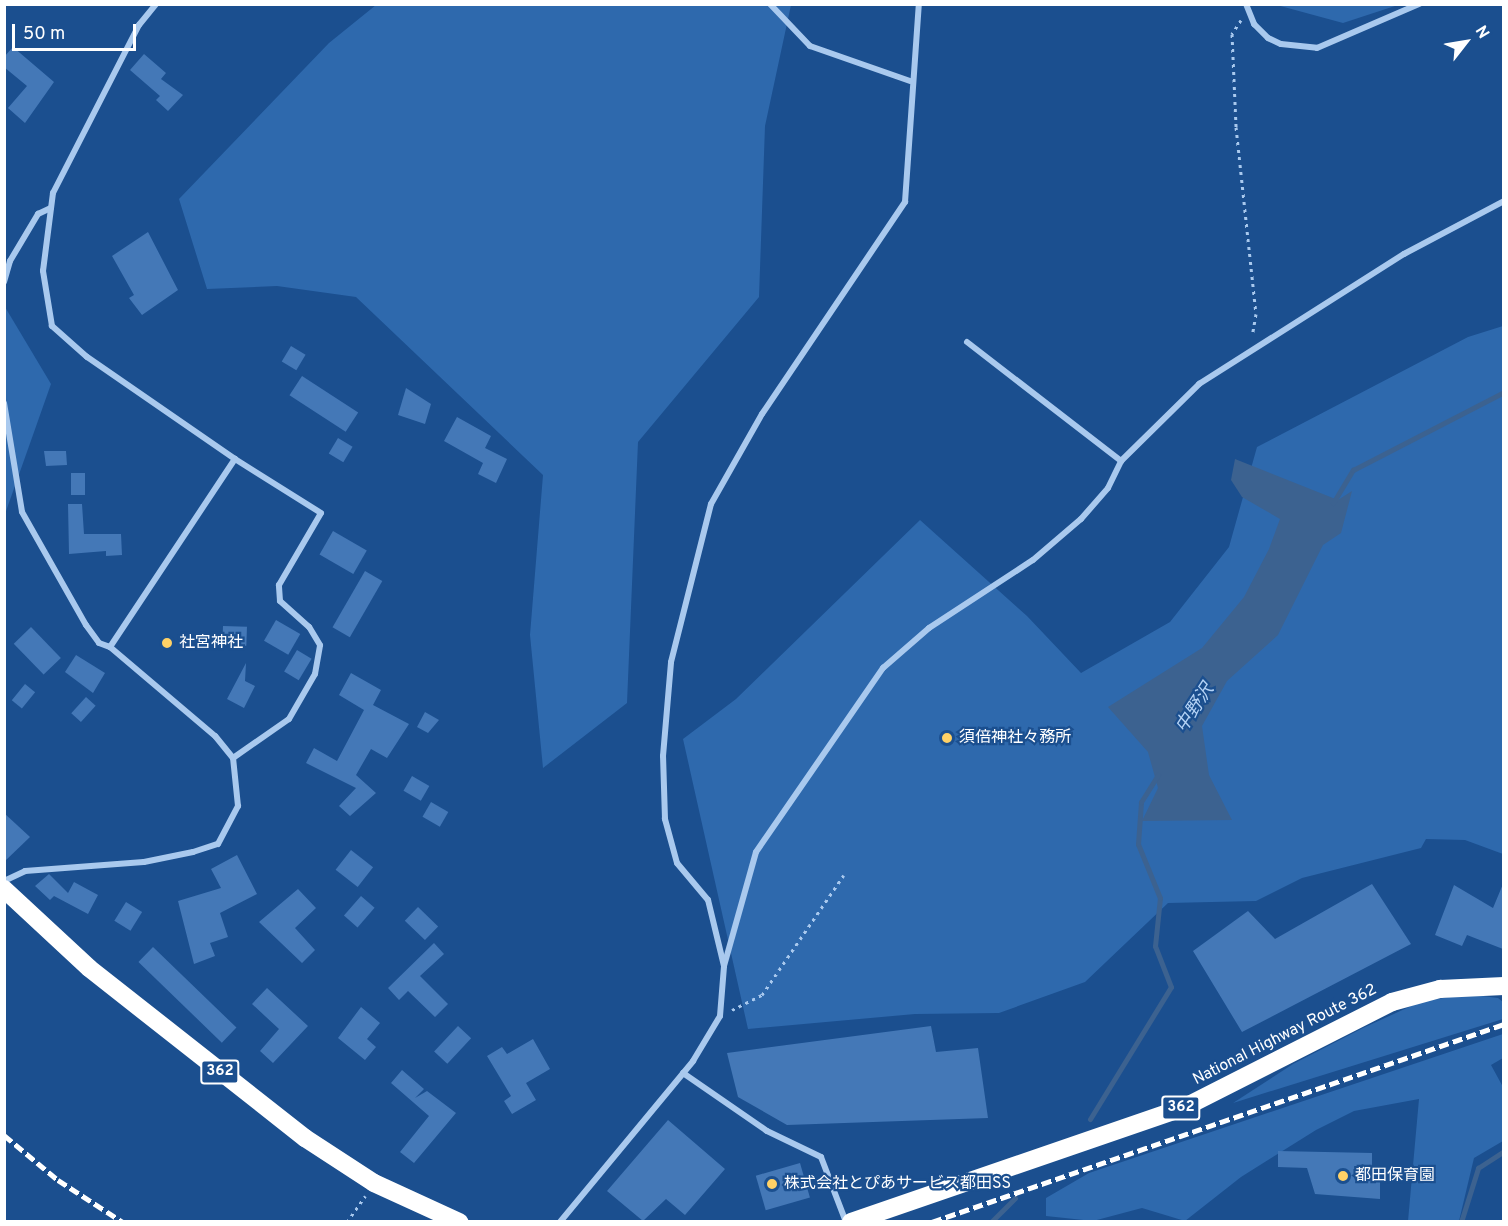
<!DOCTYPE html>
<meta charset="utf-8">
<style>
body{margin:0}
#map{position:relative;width:1508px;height:1226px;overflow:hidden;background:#1b4f8f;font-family:Overpass,"Noto Sans JP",sans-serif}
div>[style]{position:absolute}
.green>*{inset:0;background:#2e69ad}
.water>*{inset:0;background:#3c6290}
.stream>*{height:5px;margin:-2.5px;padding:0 2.5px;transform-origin:2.5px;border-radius:2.5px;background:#3c6290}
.building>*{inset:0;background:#4478b7;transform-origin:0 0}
.path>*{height:3px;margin-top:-1.5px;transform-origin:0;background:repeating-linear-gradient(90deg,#a9c9ee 0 3px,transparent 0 7.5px)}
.street>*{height:6px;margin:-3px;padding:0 3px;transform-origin:3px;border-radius:3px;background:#a9c9ee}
.highway>*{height:18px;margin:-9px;padding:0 9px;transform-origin:9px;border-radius:9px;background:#fff}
.rail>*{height:4.5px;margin-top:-2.25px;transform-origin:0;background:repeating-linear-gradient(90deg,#fff 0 10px,transparent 0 14.5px)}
.dots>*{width:16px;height:16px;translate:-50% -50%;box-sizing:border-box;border:3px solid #1b4f8f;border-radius:50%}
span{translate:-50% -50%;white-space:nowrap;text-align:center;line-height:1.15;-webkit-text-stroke:4.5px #1b4f8f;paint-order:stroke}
.shield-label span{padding:2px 4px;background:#1b4f8f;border:2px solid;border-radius:4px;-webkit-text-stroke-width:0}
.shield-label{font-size:15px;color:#fff;font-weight:700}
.poi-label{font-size:16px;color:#fff}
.left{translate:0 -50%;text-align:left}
.street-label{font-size:16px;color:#fff}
.water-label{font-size:18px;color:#b5d3f5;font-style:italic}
.frame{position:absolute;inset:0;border:6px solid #fff;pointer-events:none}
.north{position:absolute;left:1436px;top:12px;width:60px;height:60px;-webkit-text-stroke:4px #1b4f8f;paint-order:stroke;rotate:59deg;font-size:16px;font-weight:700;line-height:24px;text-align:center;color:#fff}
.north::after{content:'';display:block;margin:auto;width:21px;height:27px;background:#fff;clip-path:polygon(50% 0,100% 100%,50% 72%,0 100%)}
.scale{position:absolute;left:12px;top:24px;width:124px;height:27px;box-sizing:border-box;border:3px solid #fff;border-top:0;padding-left:8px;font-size:18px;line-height:21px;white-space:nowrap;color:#fff;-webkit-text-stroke:4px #1b4f8f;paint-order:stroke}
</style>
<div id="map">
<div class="green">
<div style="clip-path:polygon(1273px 4px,1398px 4px,1398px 5px,1343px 23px)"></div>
<div style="clip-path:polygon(376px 5px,791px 5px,765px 126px,759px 297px,638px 442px,627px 703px,543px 768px,530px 635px,543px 475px,356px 297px,277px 286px,207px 289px,179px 199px,329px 43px)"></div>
<div style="clip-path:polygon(5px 307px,51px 384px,5px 514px)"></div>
<div style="clip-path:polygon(1503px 326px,1503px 854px,1465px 840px,1426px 839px,1421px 848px,1302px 878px,1256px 901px,1168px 903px,1085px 982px,999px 1013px,915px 1014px,748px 1029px,683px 739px,736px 699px,920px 520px,1027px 616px,1081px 673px,1170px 622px,1229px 547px,1257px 447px,1468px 337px)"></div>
<div style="clip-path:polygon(1467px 994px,1498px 998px,1503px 1002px,1503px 1019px,1233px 1103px,1293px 1064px,1363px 1028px,1420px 1002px)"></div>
<div style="clip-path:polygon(1503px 1034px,1503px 1058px,1491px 1065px,1503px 1087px,1503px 1141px,1474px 1158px,1459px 1221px,1408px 1221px,1419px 1099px,1354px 1111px,1316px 1130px,1241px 1177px,1185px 1221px,1142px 1208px,1093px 1221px,1046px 1216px,1046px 1198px,1089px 1173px)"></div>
</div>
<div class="water">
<div style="clip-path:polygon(1235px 459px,1338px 500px,1352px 491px,1341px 533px,1323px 545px,1278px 635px,1227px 681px,1202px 726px,1209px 775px,1232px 820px,1142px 821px,1158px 788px,1148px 752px,1108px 707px,1202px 648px,1244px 597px,1269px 549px,1280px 519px,1242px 497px,1231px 480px)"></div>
</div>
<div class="stream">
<div style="left:1333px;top:503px;width:39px;rotate:-59deg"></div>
<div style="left:1353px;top:470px;width:170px;rotate:-27.3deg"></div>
<div style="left:1090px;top:1119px;width:155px;rotate:-58.5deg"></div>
<div style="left:1171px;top:987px;width:44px;rotate:-111.3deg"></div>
<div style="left:1155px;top:946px;width:48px;rotate:-84.1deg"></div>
<div style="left:1160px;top:898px;width:58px;rotate:-112.2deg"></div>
<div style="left:1138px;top:844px;width:42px;rotate:-85.9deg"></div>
<div style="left:1141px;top:802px;width:32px;rotate:-58deg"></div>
<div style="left:991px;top:1222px;width:34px;rotate:-45deg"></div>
<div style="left:1461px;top:1222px;width:57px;rotate:-72.5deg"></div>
<div style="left:1478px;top:1168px;width:31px;rotate:-33deg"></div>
</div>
<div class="building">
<div style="clip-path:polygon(13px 47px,54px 82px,25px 123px,8px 108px,27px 86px,4px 67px,4px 57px)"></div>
<div style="clip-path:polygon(144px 54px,166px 73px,161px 79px,183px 95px,168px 111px,156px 100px,160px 96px,130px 70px)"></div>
<div style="clip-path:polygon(148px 232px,178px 290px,142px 315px,129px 298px,134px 295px,112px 256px)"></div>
<div style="left:291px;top:346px;width:17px;height:18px;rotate:31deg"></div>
<div style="left:302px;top:376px;width:67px;height:23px;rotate:33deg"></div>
<div style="clip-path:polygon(406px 388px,431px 404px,425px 424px,398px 415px)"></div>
<div style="clip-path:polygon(457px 417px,491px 436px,485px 448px,507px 459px,496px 483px,478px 474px,483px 463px,444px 441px)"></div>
<div style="left:338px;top:438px;width:17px;height:18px;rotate:31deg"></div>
<div style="clip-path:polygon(44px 451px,66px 451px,67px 465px,46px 466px)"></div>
<div style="left:71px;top:473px;width:14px;height:22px"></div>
<div style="clip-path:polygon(68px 504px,82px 504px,84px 534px,121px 534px,122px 555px,106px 556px,106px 551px,69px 554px)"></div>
<div style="left:333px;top:531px;width:39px;height:27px;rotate:30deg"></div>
<div style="left:365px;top:571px;width:20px;height:65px;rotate:30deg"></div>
<div style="left:276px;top:620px;width:28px;height:24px;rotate:30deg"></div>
<div style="left:223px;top:626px;width:24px;height:19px;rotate:2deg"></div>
<div style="left:31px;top:627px;width:43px;height:24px;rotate:46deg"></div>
<div style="left:297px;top:650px;width:17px;height:25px;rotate:31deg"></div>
<div style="clip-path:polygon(76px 655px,105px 673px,93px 693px,65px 672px)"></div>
<div style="clip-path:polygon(246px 663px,245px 681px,255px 686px,244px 708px,227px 699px)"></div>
<div style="clip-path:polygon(351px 673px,381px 690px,373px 705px,409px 724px,387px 758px,371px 749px,356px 775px,376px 793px,350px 816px,339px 806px,356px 788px,306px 763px,314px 748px,337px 761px,364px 710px,339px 695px)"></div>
<div style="left:25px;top:684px;width:13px;height:21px;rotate:39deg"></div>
<div style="left:86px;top:697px;width:13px;height:22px;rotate:42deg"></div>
<div style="clip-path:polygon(425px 712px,439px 720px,428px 733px,417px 727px)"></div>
<div style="left:412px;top:776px;width:20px;height:17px;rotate:30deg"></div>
<div style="left:431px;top:802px;width:20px;height:17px;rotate:30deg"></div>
<div style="clip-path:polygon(4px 813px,30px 837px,4px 862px)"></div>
<div style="left:351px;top:850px;width:28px;height:25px;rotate:38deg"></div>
<div style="clip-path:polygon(237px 855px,257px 894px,220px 913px,228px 937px,210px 943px,215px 956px,194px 964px,178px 901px,221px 888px,211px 869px)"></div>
<div style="clip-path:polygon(49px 874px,68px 893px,74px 882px,98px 895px,88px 914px,54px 896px,50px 900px,35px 886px)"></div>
<div style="clip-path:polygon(1372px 884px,1411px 944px,1242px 1032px,1193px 951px,1248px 911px,1275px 939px)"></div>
<div style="clip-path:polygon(1503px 884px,1503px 949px,1467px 935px,1462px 946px,1435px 935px,1454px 885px,1493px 908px)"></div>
<div style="clip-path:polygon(298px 889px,316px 908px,295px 928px,315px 950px,302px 963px,259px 922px)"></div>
<div style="left:361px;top:896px;width:18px;height:26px;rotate:41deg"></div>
<div style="left:126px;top:902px;width:19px;height:22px;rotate:32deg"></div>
<div style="left:418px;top:907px;width:28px;height:19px;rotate:44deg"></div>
<div style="clip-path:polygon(434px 943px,444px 954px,420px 976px,448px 1004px,435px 1017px,408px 991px,399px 1000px,388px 988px)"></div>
<div style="left:153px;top:947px;width:116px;height:21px;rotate:44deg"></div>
<div style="clip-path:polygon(267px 988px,308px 1026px,273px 1063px,260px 1051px,279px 1029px,252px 1004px)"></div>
<div style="clip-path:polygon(361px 1007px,380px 1023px,367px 1039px,376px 1047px,365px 1060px,338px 1038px)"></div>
<div style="left:458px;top:1026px;width:18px;height:35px;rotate:43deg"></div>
<div style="clip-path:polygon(931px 1026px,936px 1052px,978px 1048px,988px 1118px,787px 1125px,738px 1097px,727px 1053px)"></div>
<div style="clip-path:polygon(533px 1039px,550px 1069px,526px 1083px,536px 1100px,512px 1114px,504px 1101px,511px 1096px,487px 1056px,502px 1047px,507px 1054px)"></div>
<div style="clip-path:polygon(402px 1070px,424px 1089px,415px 1098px,427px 1091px,456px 1113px,414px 1163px,400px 1152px,429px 1116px,391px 1083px)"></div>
<div style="clip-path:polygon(668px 1120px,725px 1169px,685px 1215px,666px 1199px,643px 1221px,607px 1191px)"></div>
<div style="clip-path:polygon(1278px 1151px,1372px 1153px,1372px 1169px,1380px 1169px,1380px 1199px,1315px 1194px,1307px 1168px,1278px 1167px)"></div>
<div style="left:800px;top:1163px;width:36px;height:46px;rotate:74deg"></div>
</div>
<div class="path">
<div style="left:1241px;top:20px;width:17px;rotate:123deg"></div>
<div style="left:1232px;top:34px;width:93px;rotate:87.5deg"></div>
<div style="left:1236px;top:127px;width:188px;rotate:83.9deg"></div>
<div style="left:1256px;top:314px;width:22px;rotate:100deg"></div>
<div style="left:732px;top:1010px;width:34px;rotate:-27deg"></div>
<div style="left:762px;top:995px;width:145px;rotate:-55.7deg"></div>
<div style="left:347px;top:1222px;width:32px;rotate:-55deg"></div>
</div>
<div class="street">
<div style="left:770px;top:4px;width:58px;rotate:46.4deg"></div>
<div style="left:810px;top:46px;width:106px;rotate:19.3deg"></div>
<div style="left:1246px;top:4px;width:22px;rotate:68deg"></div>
<div style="left:1254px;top:24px;width:20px;rotate:45deg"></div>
<div style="left:1268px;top:38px;width:14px;rotate:25deg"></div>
<div style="left:1281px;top:44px;width:36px;rotate:6deg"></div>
<div style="left:1317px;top:48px;width:111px;rotate:-23.3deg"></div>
<div style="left:4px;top:282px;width:22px;rotate:-74deg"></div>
<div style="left:10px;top:261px;width:55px;rotate:-59.2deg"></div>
<div style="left:38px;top:214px;width:14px;rotate:-25deg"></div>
<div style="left:967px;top:342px;width:195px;rotate:37.7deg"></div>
<div style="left:4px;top:403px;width:110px;rotate:80.6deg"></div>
<div style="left:22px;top:512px;width:130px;rotate:60.5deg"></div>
<div style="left:86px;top:625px;width:22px;rotate:54deg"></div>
<div style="left:99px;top:643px;width:12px;rotate:20deg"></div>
<div style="left:233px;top:758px;width:68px;rotate:-34.9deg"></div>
<div style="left:289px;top:719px;width:52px;rotate:-60deg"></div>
<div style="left:315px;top:674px;width:29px;rotate:-80deg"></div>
<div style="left:320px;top:645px;width:21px;rotate:-121deg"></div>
<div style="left:309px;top:627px;width:39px;rotate:-138deg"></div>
<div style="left:280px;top:601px;width:16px;rotate:-94deg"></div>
<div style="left:279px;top:585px;width:83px;rotate:-59.7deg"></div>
<div style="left:321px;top:513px;width:102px;rotate:-147.9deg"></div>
<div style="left:4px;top:881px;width:23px;rotate:-25deg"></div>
<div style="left:25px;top:871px;width:119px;rotate:-4.3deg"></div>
<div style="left:144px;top:862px;width:50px;rotate:-11.5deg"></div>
<div style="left:193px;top:852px;width:26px;rotate:-18deg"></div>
<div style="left:218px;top:844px;width:43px;rotate:-62.2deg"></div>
<div style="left:238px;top:806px;width:48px;rotate:-95.9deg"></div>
<div style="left:233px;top:758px;width:28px;rotate:-129deg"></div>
<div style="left:215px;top:736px;width:138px;rotate:-139.7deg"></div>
<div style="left:110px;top:647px;width:226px;rotate:-56.4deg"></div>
<div style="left:235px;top:459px;width:180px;rotate:-145.4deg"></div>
<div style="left:87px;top:357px;width:47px;rotate:-138.5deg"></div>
<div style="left:52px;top:326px;width:56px;rotate:-99.3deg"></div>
<div style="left:43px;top:271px;width:79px;rotate:-82.7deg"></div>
<div style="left:53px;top:193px;width:189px;rotate:-62.9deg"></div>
<div style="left:139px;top:25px;width:27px;rotate:-51deg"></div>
<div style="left:724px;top:966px;width:68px;rotate:-103.6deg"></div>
<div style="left:708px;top:900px;width:48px;rotate:-130deg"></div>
<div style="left:677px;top:863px;width:46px;rotate:-105.3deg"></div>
<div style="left:665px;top:819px;width:63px;rotate:-91.8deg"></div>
<div style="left:663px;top:756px;width:94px;rotate:-85.1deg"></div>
<div style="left:671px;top:662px;width:163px;rotate:-75.8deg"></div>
<div style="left:711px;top:504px;width:103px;rotate:-60.5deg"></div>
<div style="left:762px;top:414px;width:256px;rotate:-56deg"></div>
<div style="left:905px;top:202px;width:198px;rotate:-86deg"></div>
<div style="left:683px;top:1073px;width:102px;rotate:34.6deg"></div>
<div style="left:767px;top:1131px;width:60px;rotate:25.7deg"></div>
<div style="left:821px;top:1157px;width:70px;rotate:69deg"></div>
<div style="left:560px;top:1222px;width:209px;rotate:-50.4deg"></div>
<div style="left:693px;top:1061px;width:52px;rotate:-59deg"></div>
<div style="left:720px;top:1016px;width:50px;rotate:-85.4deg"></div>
<div style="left:724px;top:966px;width:118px;rotate:-74.3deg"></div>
<div style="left:756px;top:852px;width:224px;rotate:-55.4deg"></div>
<div style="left:883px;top:668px;width:61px;rotate:-41deg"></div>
<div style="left:929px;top:628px;width:124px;rotate:-33.2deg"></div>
<div style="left:1033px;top:560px;width:63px;rotate:-40.5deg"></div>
<div style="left:1081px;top:519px;width:41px;rotate:-48.9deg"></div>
<div style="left:1108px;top:488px;width:30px;rotate:-64deg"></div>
<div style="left:1121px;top:461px;width:110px;rotate:-44.6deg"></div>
<div style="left:1199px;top:384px;width:243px;rotate:-32.4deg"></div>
<div style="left:1404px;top:254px;width:113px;rotate:-27.9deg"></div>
</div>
<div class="highway">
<div style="left:4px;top:889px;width:116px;rotate:42.9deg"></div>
<div style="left:89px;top:968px;width:275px;rotate:38.2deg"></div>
<div style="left:305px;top:1138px;width:82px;rotate:33.1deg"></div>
<div style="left:374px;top:1183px;width:94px;rotate:24.6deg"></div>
<div style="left:851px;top:1222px;width:355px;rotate:-19deg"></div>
<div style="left:1187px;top:1106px;width:230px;rotate:-26.9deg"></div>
<div style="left:1392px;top:1002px;width:50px;rotate:-15.2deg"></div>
<div style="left:1440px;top:989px;width:64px;rotate:-2.7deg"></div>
</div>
<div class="rail">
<div style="left:4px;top:1135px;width:70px;rotate:39.8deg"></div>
<div style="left:58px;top:1180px;width:77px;rotate:32.9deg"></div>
<div style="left:932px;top:1222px;width:605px;rotate:-19.09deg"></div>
</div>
<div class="dots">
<div style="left:167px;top:643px;background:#ffd166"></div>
<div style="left:947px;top:738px;background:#ffd166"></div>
<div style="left:1343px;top:1176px;background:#ffd166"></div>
<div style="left:772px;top:1184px;background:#ffd166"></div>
</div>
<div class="shield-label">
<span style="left:220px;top:1072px">362</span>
<span style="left:1181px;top:1108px">362</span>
</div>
<div class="poi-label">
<span class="left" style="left:179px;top:643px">社宮神社</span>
<span class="left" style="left:959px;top:738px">須倍神社々務所</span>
<span class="left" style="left:1355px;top:1176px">都田保育園</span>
<span class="left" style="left:784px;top:1184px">株式会社とぴあサービス都田SS</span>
</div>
<div class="street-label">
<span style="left:1285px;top:1035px;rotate:-27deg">National Highway Route 362</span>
</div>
<div class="water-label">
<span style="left:1196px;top:709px;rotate:-57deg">中野沢</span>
</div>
<div class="frame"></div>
<div class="north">N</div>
<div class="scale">50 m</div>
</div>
